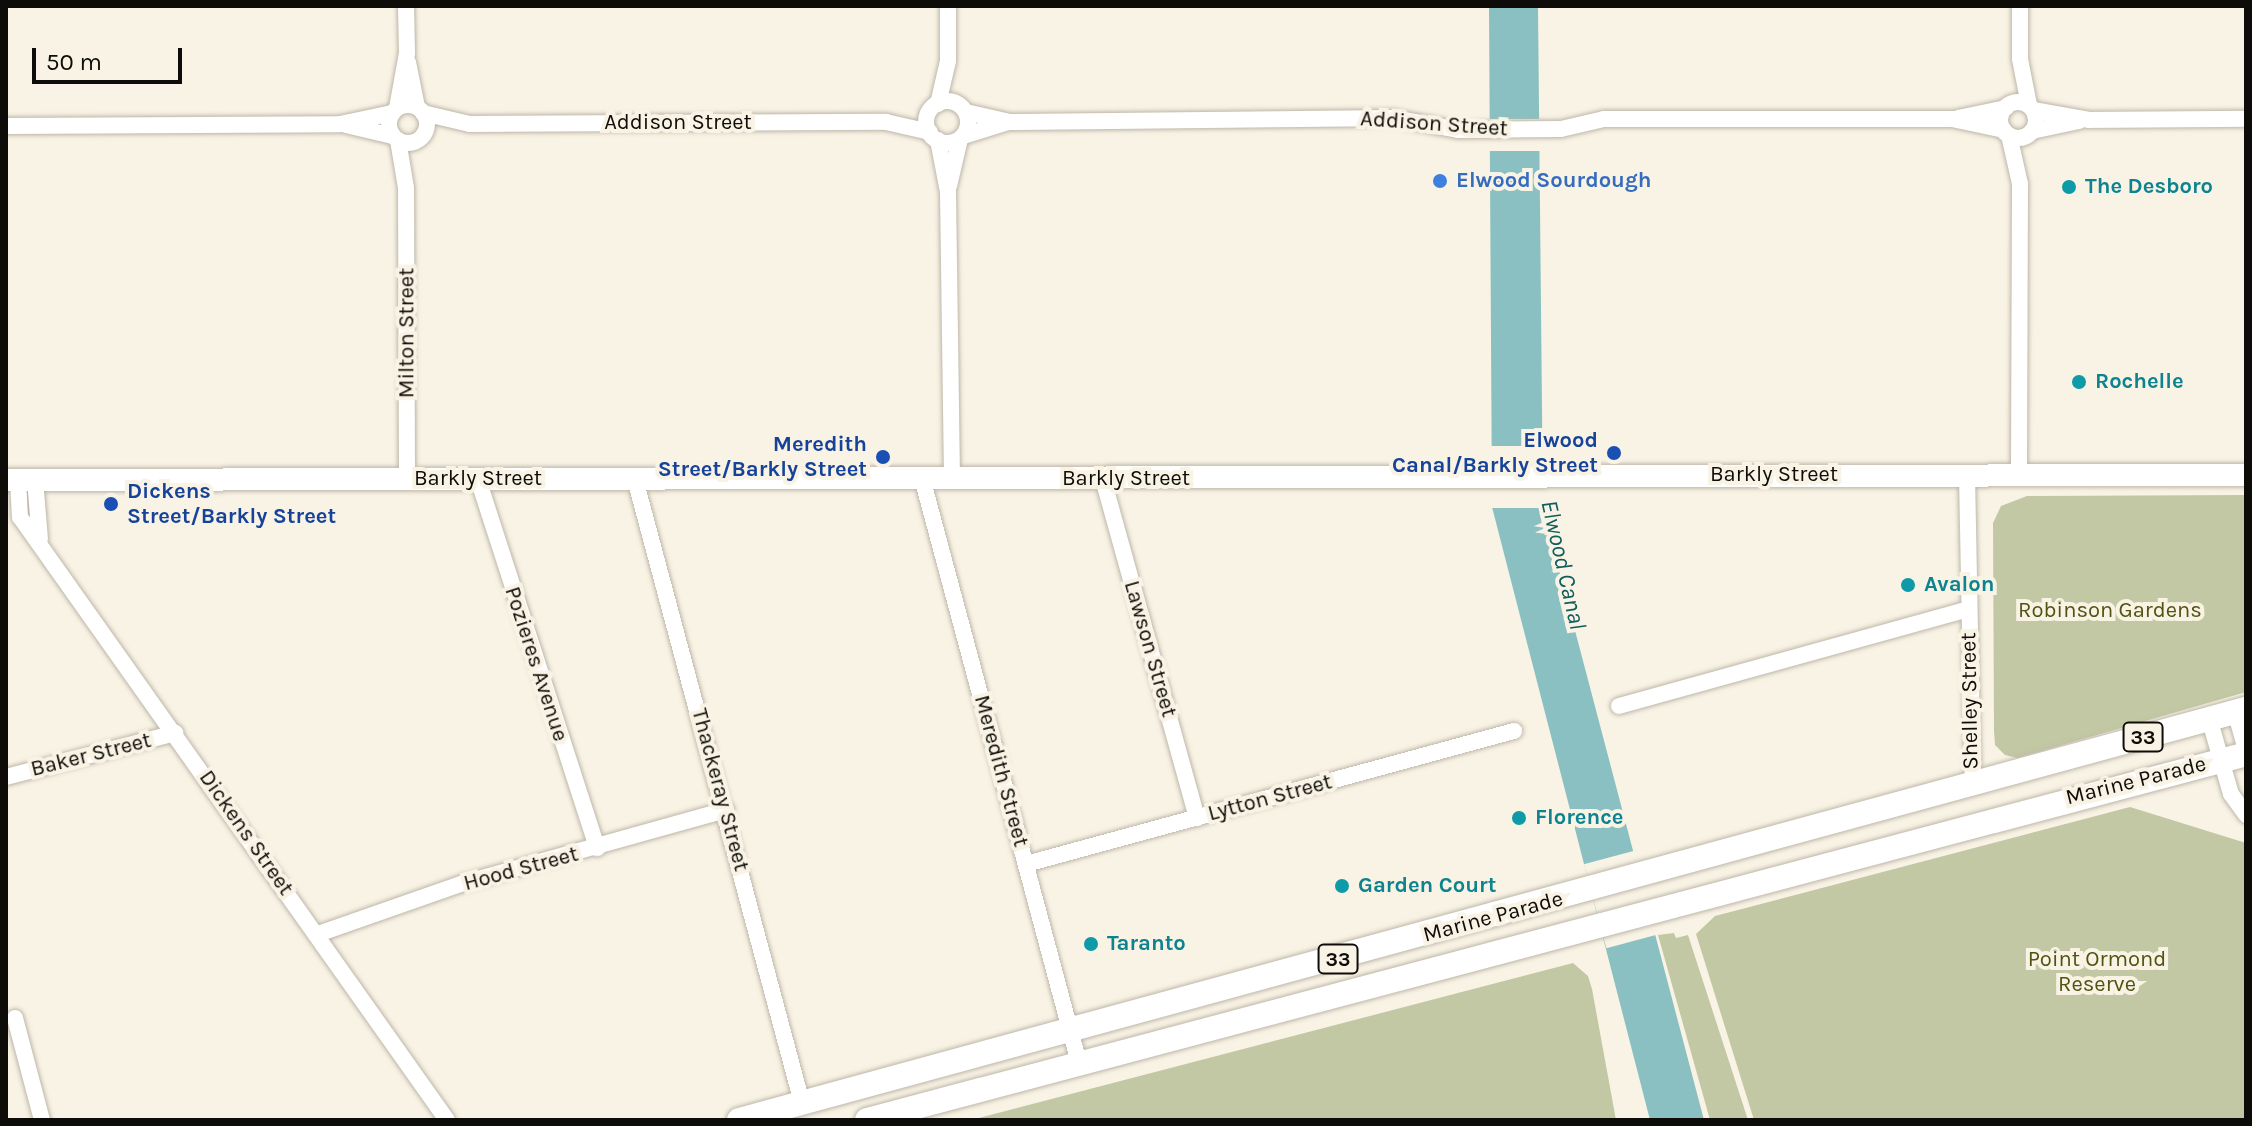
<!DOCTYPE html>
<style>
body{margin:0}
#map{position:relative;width:2252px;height:1126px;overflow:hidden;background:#f9f3e5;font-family:Karla,sans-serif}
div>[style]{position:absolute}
.green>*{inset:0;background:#c2c8a3}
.water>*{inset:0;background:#8ac0c1}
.pier>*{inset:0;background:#f9f3e5;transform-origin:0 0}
.roads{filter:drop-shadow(0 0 2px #bdb7a9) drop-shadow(0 0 2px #bdb7a9)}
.street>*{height:16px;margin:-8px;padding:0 8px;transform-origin:8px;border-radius:8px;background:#fff}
.street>.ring{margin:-8px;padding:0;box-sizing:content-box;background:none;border:16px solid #fff;border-radius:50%}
.secondary>*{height:22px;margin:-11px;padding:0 11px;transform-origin:11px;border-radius:11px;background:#fff}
.primary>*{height:24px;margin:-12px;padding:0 12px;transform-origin:12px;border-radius:12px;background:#fff}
.dots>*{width:22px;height:22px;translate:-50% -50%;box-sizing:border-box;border:4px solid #f9f3e5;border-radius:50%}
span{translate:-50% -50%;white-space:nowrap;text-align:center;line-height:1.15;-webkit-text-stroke:8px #f9f3e5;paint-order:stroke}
.shield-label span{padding:2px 6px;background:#f9f3e5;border:2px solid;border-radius:6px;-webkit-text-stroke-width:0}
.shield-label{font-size:20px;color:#0e0c08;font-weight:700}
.street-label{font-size:22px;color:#0e0c08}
.shop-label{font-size:22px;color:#366cbe;font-weight:700}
.left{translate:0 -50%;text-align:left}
.culture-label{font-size:22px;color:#0d838f;font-weight:700}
.transit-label{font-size:22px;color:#164399;font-weight:700}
.right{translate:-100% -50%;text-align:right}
.park-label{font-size:22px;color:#4e5412}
.water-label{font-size:24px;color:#105d5e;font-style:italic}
.frame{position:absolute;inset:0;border:8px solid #0e0c08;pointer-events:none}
.scale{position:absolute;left:32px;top:48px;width:150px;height:36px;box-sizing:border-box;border:4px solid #0e0c08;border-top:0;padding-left:10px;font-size:24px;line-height:28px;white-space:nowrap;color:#0e0c08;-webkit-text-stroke:6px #f9f3e5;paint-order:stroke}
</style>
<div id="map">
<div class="green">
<div style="clip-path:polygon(2246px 495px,2246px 692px,2017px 758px,2005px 755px,1995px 745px,1994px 731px,1993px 523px,2001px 506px,2027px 496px)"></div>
<div style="clip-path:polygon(2130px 807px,2246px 843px,2246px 1120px,1754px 1120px,1696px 934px,1715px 916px)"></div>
<div style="clip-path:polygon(1674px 933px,1676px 938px,1688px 935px,1748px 1120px,1710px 1120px,1658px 935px)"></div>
<div style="clip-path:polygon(1573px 963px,1588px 976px,1592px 989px,1616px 1120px,971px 1120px)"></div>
</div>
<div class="water">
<div style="clip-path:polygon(1489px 6px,1538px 6px,1543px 509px,1704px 1120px,1650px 1120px,1492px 507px)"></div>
</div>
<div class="pier">
<div style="left:1543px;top:119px;width:32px;height:57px;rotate:90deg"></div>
<div style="left:1487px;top:446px;width:57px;height:62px"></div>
<div style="left:1637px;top:850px;width:87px;height:55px;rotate:75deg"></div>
</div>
<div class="roads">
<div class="street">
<div style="left:2020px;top:6px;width:53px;rotate:90deg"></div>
<div style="left:2020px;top:59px;width:47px;rotate:78.9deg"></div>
<div style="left:408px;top:62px;width:46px;rotate:78.7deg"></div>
<div class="ring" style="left:926px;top:101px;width:26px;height:26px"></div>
<div class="ring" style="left:2000px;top:102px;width:20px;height:20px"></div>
<div style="left:938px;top:104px;width:44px;rotate:-76.9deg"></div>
<div style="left:948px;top:61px;width:55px;rotate:-90deg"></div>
<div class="ring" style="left:389px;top:105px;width:22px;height:22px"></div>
<div style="left:397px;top:108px;width:56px;rotate:-79.7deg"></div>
<div style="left:407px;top:53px;width:47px;rotate:-91.2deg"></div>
<div style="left:2033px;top:110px;width:57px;rotate:10.1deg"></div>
<div style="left:2089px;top:120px;width:157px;rotate:-0.4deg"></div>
<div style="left:966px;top:112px;width:45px;rotate:12.8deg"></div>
<div style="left:1010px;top:122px;width:384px;rotate:-0.6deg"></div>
<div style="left:1394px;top:118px;width:65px;rotate:10.6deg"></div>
<div style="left:1458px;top:130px;width:103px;rotate:-0.6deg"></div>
<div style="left:1561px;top:129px;width:44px;rotate:-13.1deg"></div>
<div style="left:1604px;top:119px;width:348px"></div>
<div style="left:1952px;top:119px;width:53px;rotate:11.9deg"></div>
<div style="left:423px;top:113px;width:48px;rotate:13.2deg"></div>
<div style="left:470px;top:124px;width:416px;rotate:-0.3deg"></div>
<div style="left:886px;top:122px;width:45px;rotate:12.8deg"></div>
<div style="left:1958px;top:118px;width:49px;rotate:-11.8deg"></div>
<div style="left:346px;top:125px;width:48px;rotate:13.2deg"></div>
<div style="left:6px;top:126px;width:334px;rotate:-0.3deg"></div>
<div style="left:340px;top:124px;width:53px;rotate:-11.9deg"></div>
<div style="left:2032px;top:131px;width:48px;rotate:-12deg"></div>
<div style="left:2009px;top:135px;width:50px;rotate:77.3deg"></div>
<div style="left:2020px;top:184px;width:290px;rotate:90.2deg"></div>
<div style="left:963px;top:136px;width:47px;rotate:-17.3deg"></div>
<div style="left:398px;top:140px;width:49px;rotate:80.5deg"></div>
<div style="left:406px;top:188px;width:291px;rotate:89.8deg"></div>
<div style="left:938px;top:140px;width:53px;rotate:79.1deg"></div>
<div style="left:948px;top:192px;width:286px;rotate:89.2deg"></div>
<div style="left:949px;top:186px;width:48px;rotate:-76.8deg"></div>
<div style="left:1967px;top:475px;width:308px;rotate:88.9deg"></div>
<div style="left:922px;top:478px;width:606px;rotate:74.98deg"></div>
<div style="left:478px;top:479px;width:388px;rotate:72.1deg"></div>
<div style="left:635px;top:479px;width:646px;rotate:75.02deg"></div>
<div style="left:1103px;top:479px;width:352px;rotate:74.5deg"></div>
<div style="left:18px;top:480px;width:37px;rotate:87deg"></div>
<div style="left:20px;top:517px;width:739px;rotate:54.7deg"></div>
<div style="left:35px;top:480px;width:59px;rotate:85.2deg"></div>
<div style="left:1619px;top:706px;width:362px;rotate:-15.5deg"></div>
<div style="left:2235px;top:711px;width:41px;rotate:74.2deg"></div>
<div style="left:2209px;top:718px;width:79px;rotate:73.9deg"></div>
<div style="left:2231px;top:794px;width:26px;rotate:54deg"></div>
<div style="left:6px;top:777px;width:175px;rotate:-14.6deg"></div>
<div style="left:1026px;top:864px;width:506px;rotate:-15.25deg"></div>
<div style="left:318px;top:934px;width:155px;rotate:-19.3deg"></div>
<div style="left:464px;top:883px;width:272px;rotate:-15.6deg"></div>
<div style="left:15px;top:1018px;width:106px;rotate:75.2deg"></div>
</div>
<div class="secondary">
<div style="left:6px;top:480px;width:2240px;rotate:-0.13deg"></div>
</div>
<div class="primary">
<div style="left:739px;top:1120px;width:1562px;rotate:-15.26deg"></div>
<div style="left:867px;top:1120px;width:1427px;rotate:-14.86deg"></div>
</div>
</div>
<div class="dots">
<div style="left:1440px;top:181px;background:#3f7fe0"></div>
<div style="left:2069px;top:187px;background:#0f9aa8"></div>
<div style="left:2079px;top:382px;background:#0f9aa8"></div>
<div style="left:1614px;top:453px;background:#1a4fb4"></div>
<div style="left:883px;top:457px;background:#1a4fb4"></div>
<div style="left:111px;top:504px;background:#1a4fb4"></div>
<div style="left:1908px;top:585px;background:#0f9aa8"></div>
<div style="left:1519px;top:818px;background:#0f9aa8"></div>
<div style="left:1342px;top:886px;background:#0f9aa8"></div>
<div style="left:1091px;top:944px;background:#0f9aa8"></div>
</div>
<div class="shield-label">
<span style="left:2143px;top:737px">33</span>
<span style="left:1338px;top:959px">33</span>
</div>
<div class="street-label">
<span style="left:678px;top:123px">Addison Street</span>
<span style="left:1434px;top:124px;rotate:4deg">Addison Street</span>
<span style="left:407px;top:333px;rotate:-90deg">Milton Street</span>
<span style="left:1774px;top:475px">Barkly Street</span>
<span style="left:478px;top:479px">Barkly Street</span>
<span style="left:1126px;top:479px">Barkly Street</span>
<span style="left:1150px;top:649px;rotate:74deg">Lawson Street</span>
<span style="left:536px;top:664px;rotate:72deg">Pozieres Avenue</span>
<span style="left:1970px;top:701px;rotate:-91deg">Shelley Street</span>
<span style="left:91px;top:755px;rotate:-14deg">Baker Street</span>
<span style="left:1001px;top:771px;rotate:75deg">Meredith Street</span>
<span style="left:2136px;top:781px;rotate:-14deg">Marine Parade</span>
<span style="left:720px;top:790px;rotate:75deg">Thackeray Street</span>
<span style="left:1270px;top:798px;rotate:-15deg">Lytton Street</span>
<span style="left:246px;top:833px;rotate:55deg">Dickens Street</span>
<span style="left:521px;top:869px;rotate:-15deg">Hood Street</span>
<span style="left:1493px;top:917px;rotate:-15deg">Marine Parade</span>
</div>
<div class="shop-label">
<span class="left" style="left:1456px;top:181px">Elwood Sourdough</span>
</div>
<div class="culture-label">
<span class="left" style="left:2085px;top:187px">The Desboro</span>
<span class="left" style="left:2095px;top:382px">Rochelle</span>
<span class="left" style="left:1924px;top:585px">Avalon</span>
<span class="left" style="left:1535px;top:818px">Florence</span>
<span class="left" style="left:1358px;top:886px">Garden Court</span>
<span class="left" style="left:1107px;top:944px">Taranto</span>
</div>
<div class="transit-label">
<span class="right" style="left:1598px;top:453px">Elwood<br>Canal/Barkly Street</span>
<span class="right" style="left:867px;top:457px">Meredith<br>Street/Barkly Street</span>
<span class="left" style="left:127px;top:504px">Dickens<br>Street/Barkly Street</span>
</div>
<div class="park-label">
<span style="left:2110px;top:611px">Robinson Gardens</span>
<span style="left:2097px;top:972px">Point Ormond<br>Reserve</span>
</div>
<div class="water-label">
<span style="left:1563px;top:565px;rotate:77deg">Elwood Canal</span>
</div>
<div class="frame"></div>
<div class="scale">50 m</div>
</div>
